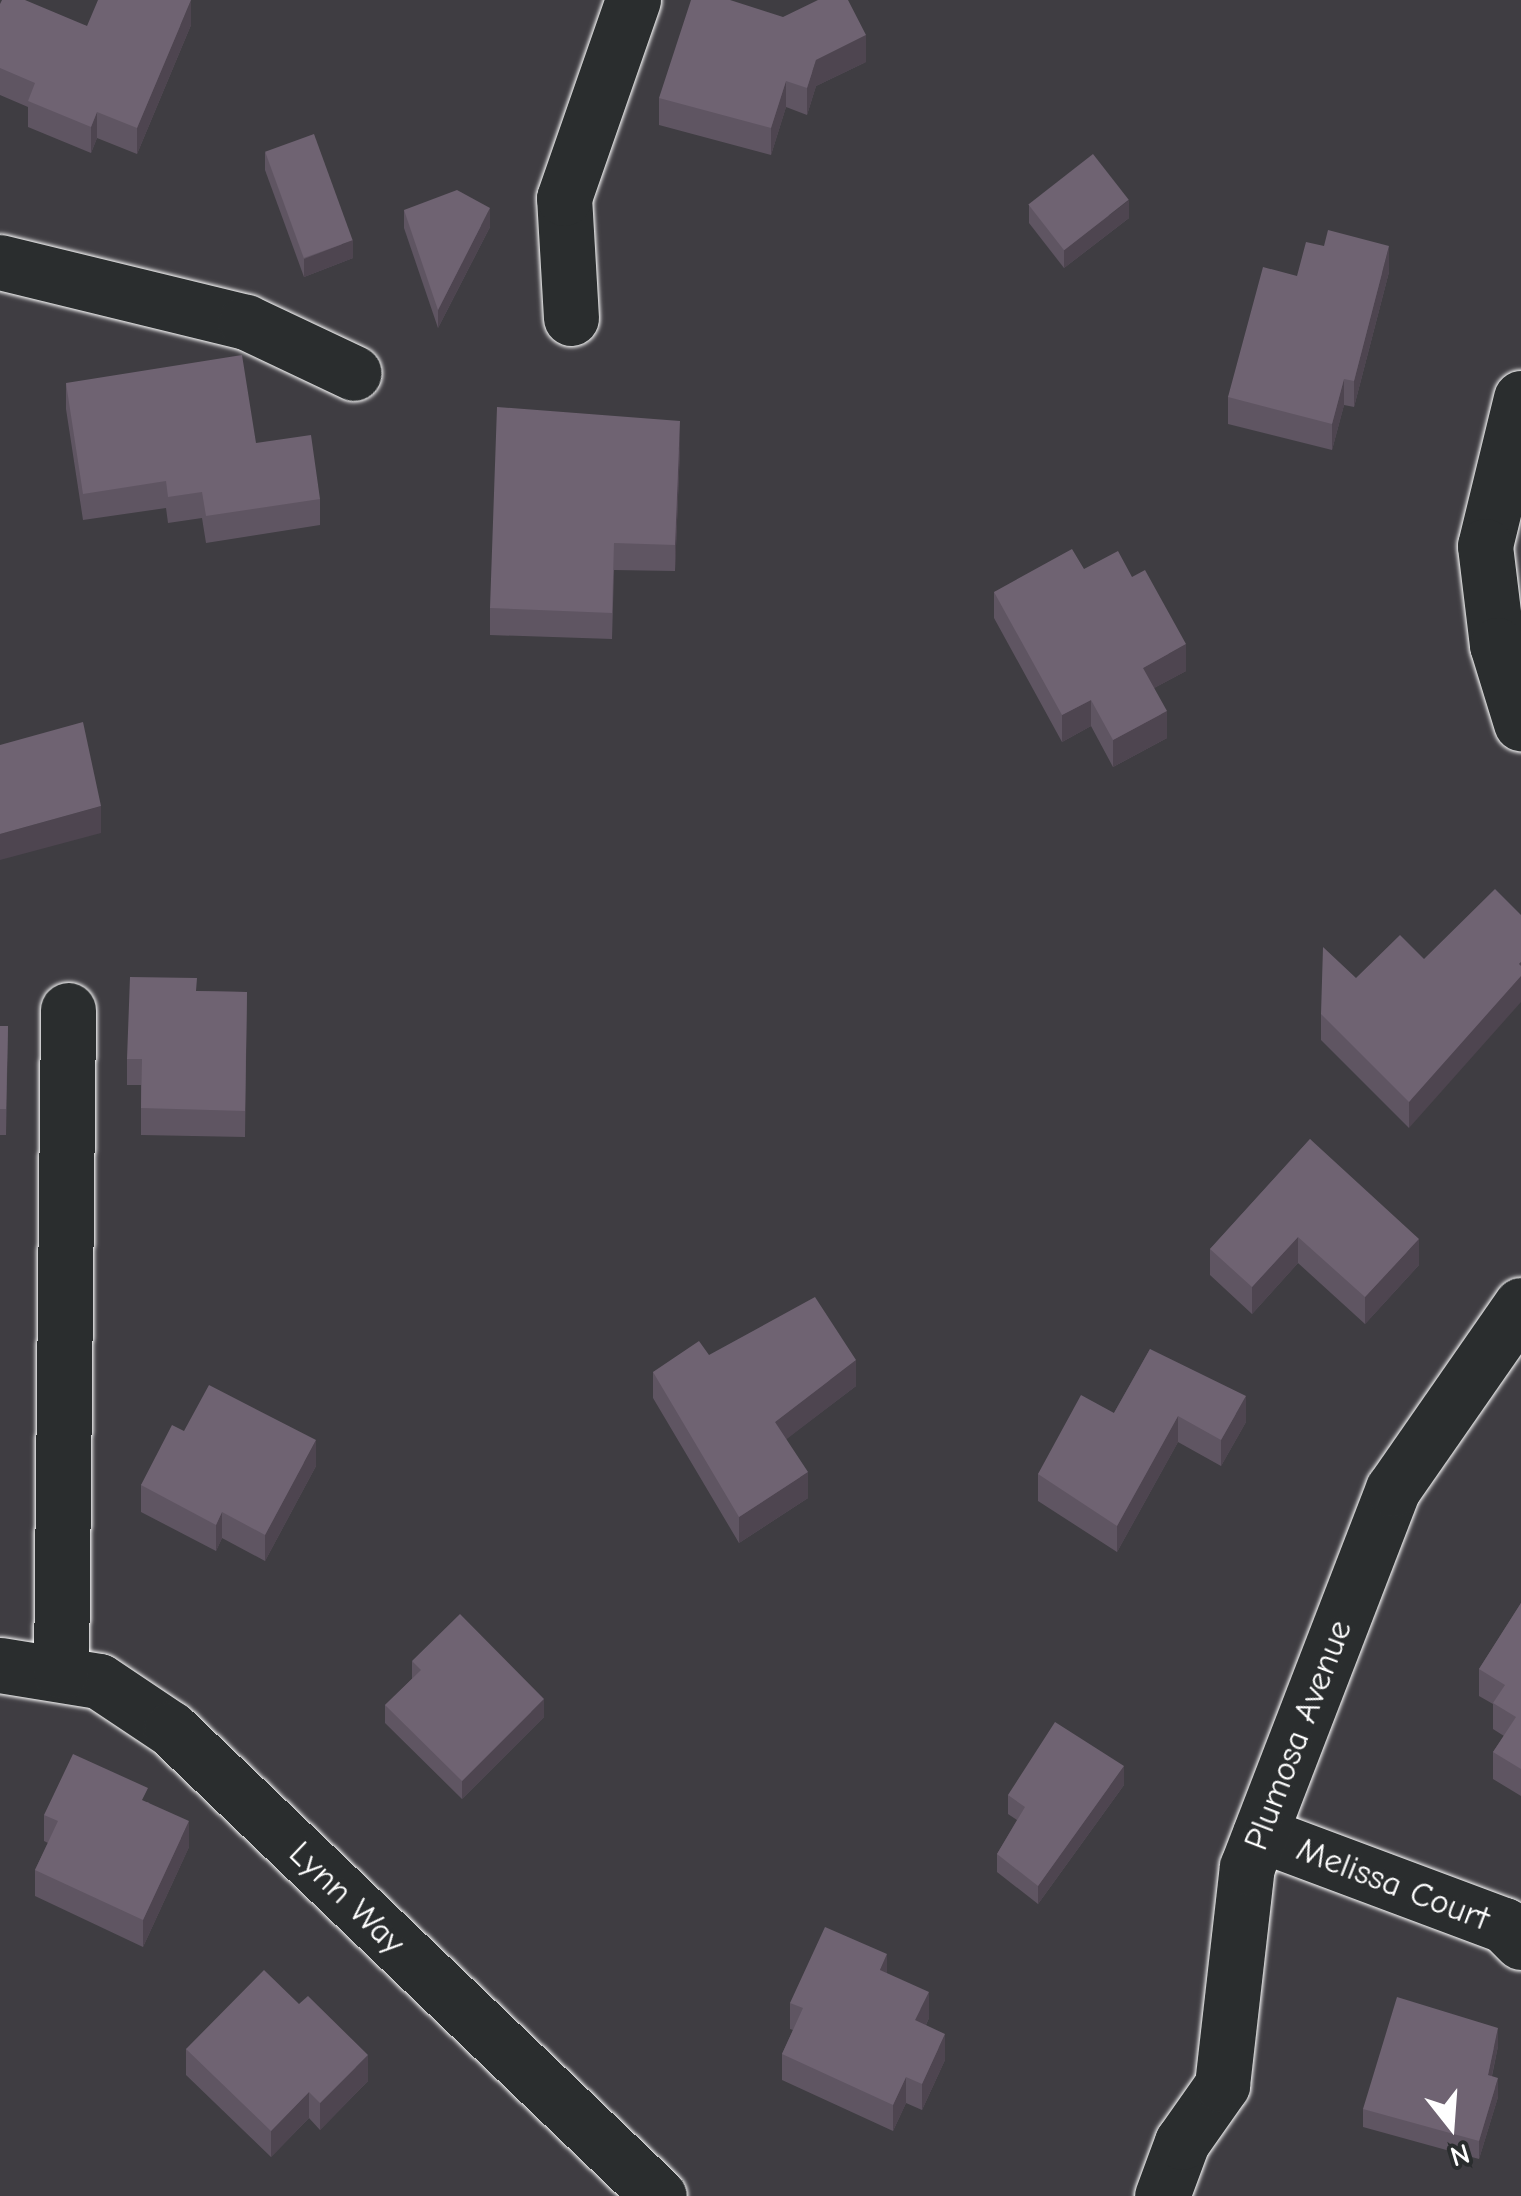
<!DOCTYPE html>
<style>
body{margin:0}
#map{position:relative;width:1521px;height:2196px;overflow:hidden;background:#3f3d42;font-family:"Comic Neue",sans-serif}
div>[style]{position:absolute}
.roads{filter:drop-shadow(0 0 2px #fff) drop-shadow(0 0 2px #fff)}
.minor>*{height:55px;margin:-27.5px;padding:0 27.5px;transform-origin:27.5px;border-radius:27.5px;background:#2a2d2e}
.wall>*{inset:0;background:#5f5562}
.shaded-wall>*{inset:0;background:#4e4550}
.building>*{inset:0;background:#6f6372;transform-origin:0 0}
span{translate:-50% -50%;white-space:nowrap;text-align:center;line-height:1.15;-webkit-text-stroke:9px #2a2d2e;paint-order:stroke}
.street-label{font-size:35px;color:#fff}
.north{position:absolute;left:1401px;top:2076px;width:100px;height:100px;-webkit-text-stroke:8px #2a2d2e;paint-order:stroke;rotate:163deg;font-size:28px;font-weight:700;line-height:40px;text-align:center;color:#fff}
.north::after{content:'';display:block;margin:auto;width:35px;height:45px;background:#fff;clip-path:polygon(50% 0,100% 100%,50% 72%,0 100%)}
</style>
<div id="map">
<div class="roads">
<div class="minor">
<div style="left:0;top:262px;width:253px;rotate:13.7deg"></div>
<div style="left:246px;top:322px;width:119px;rotate:25.3deg"></div>
<div style="left:571px;top:318px;width:120px;rotate:-93.3deg"></div>
<div style="left:564px;top:198px;width:210px;rotate:-70.8deg"></div>
<div style="left:1521px;top:398px;width:152px;rotate:103.7deg"></div>
<div style="left:1485px;top:546px;width:100px;rotate:83.1deg"></div>
<div style="left:1497px;top:645px;width:82px;rotate:72.9deg"></div>
<div style="left:0;top:1665px;width:100px;rotate:9.2deg"></div>
<div style="left:99px;top:1681px;width:87px;rotate:33.7deg"></div>
<div style="left:171px;top:1729px;width:675px;rotate:43.74deg"></div>
<div style="left:61px;top:1671px;width:661px;rotate:-89.39deg"></div>
<div style="left:1260px;top:1834px;width:260px;rotate:20.5deg"></div>
<div style="left:1504px;top:1925px;width:24px;rotate:45deg"></div>
<div style="left:1162px;top:2196px;width:58px;rotate:-69.7deg"></div>
<div style="left:1182px;top:2142px;width:70px;rotate:-54.9deg"></div>
<div style="left:1222px;top:2085px;width:219px;rotate:-83.5deg"></div>
<div style="left:1247px;top:1867px;width:405px;rotate:-68.9deg"></div>
<div style="left:1393px;top:1489px;width:224px;rotate:-55.2deg"></div>
</div>
</div>
<div class="wall">
<div style="clip-path:polygon(0 4px,87px 26px,191px 25px,137px 154px,97px 138px,91px 153px,28px 127px,28px 107px,0 95px)"></div>
<div style="clip-path:polygon(866px 62px,816px 86px,807px 115px,786px 107px,771px 155px,659px 125px,659px 98px)"></div>
<div style="clip-path:polygon(265px 152px,353px 258px,304px 277px,265px 170px)"></div>
<div style="clip-path:polygon(1029px 205px,1129px 218px,1064px 268px,1029px 223px)"></div>
<div style="clip-path:polygon(404px 210px,490px 227px,438px 328px,404px 228px)"></div>
<div style="clip-path:polygon(1389px 272px,1354px 407px,1344px 405px,1332px 450px,1228px 424px,1228px 397px,1297px 276px)"></div>
<div style="clip-path:polygon(66px 383px,256px 443px,320px 499px,320px 525px,206px 543px,202px 518px,168px 523px,166px 508px,83px 520px,66px 409px)"></div>
<div style="clip-path:polygon(680px 448px,675px 571px,614px 570px,612px 639px,490px 635px,490px 608px)"></div>
<div style="clip-path:polygon(1084px 569px,1186px 671px,1154px 688px,1167px 738px,1113px 767px,1091px 726px,1062px 742px,994px 618px,994px 592px)"></div>
<div style="clip-path:polygon(1424px 959px,1409px 1128px,1321px 1040px,1321px 1014px,1356px 978px)"></div>
<div style="clip-path:polygon(197px 991px,247px 992px,245px 1137px,141px 1135px,141px 1085px,127px 1085px,127px 1059px)"></div>
<div style="clip-path:polygon(0 1026px,8px 1026px,6px 1135px,0 1135px)"></div>
<div style="clip-path:polygon(1310px 1139px,1419px 1265px,1365px 1324px,1298px 1263px,1252px 1314px,1210px 1275px,1210px 1249px)"></div>
<div style="clip-path:polygon(1150px 1349px,1246px 1422px,1221px 1466px,1178px 1442px,1117px 1552px,1038px 1501px,1038px 1474px,1114px 1413px)"></div>
<div style="clip-path:polygon(709px 1355px,856px 1386px,786px 1439px,808px 1498px,739px 1543px,653px 1398px,653px 1372px)"></div>
<div style="clip-path:polygon(184px 1431px,316px 1466px,265px 1561px,222px 1538px,216px 1551px,141px 1512px,141px 1485px)"></div>
<div style="clip-path:polygon(1521px 1603px,1521px 1796px,1493px 1779px,1493px 1752px,1504px 1736px,1493px 1729px,1493px 1704px,1479px 1696px,1479px 1669px)"></div>
<div style="clip-path:polygon(412px 1661px,544px 1717px,462px 1799px,385px 1723px,385px 1705px,412px 1679px)"></div>
<div style="clip-path:polygon(1124px 1785px,1038px 1904px,997px 1872px,997px 1854px,1017px 1820px,1008px 1814px,1008px 1795px)"></div>
<div style="clip-path:polygon(148px 1802px,189px 1847px,143px 1947px,35px 1896px,35px 1870px,48px 1843px,44px 1841px,44px 1815px)"></div>
<div style="clip-path:polygon(887px 1974px,929px 2018px,926px 2025px,945px 2060px,922px 2110px,906px 2103px,893px 2131px,782px 2080px,782px 2054px,793px 2030px,790px 2029px,790px 2003px)"></div>
<div style="clip-path:polygon(299px 2004px,368px 2081px,320px 2130px,309px 2118px,271px 2157px,186px 2075px,186px 2049px)"></div>
<div style="clip-path:polygon(1498px 2046px,1492px 2076px,1498px 2097px,1479px 2159px,1363px 2127px,1363px 2109px)"></div>
</div>
<div class="shaded-wall">
<div style="clip-path:polygon(191px 0,191px 25px,137px 154px,137px 128px)"></div>
<div style="clip-path:polygon(866px 35px,866px 62px,816px 86px,807px 115px,807px 88px,816px 60px)"></div>
<div style="clip-path:polygon(786px 81px,786px 107px,771px 155px,771px 128px)"></div>
<div style="clip-path:polygon(97px 112px,97px 138px,91px 153px,91px 127px)"></div>
<div style="clip-path:polygon(1129px 200px,1129px 218px,1064px 268px,1064px 250px)"></div>
<div style="clip-path:polygon(490px 208px,490px 227px,438px 328px,438px 310px)"></div>
<div style="clip-path:polygon(353px 240px,353px 258px,304px 277px,304px 259px)"></div>
<div style="clip-path:polygon(1389px 246px,1389px 272px,1354px 407px,1354px 381px)"></div>
<div style="clip-path:polygon(1344px 379px,1344px 405px,1332px 450px,1332px 424px)"></div>
<div style="clip-path:polygon(680px 421px,680px 448px,675px 571px,675px 545px)"></div>
<div style="clip-path:polygon(1186px 644px,1186px 671px,1143px 694px,1143px 668px)"></div>
<div style="clip-path:polygon(1091px 700px,1091px 726px,1062px 742px,1062px 715px)"></div>
<div style="clip-path:polygon(1167px 711px,1167px 738px,1113px 767px,1113px 740px)"></div>
<div style="clip-path:polygon(101px 806px,101px 833px,0 860px,0 834px)"></div>
<div style="clip-path:polygon(1521px 962px,1521px 1002px,1409px 1128px,1409px 1102px)"></div>
<div style="clip-path:polygon(1298px 1237px,1298px 1263px,1252px 1314px,1252px 1287px)"></div>
<div style="clip-path:polygon(1419px 1239px,1419px 1265px,1365px 1324px,1365px 1297px)"></div>
<div style="clip-path:polygon(856px 1360px,856px 1386px,775px 1448px,775px 1422px)"></div>
<div style="clip-path:polygon(1246px 1396px,1246px 1422px,1221px 1466px,1221px 1440px)"></div>
<div style="clip-path:polygon(1178px 1416px,1178px 1442px,1117px 1552px,1117px 1526px)"></div>
<div style="clip-path:polygon(316px 1440px,316px 1466px,265px 1561px,265px 1535px)"></div>
<div style="clip-path:polygon(808px 1472px,808px 1498px,739px 1543px,739px 1517px)"></div>
<div style="clip-path:polygon(222px 1512px,222px 1538px,216px 1551px,216px 1525px)"></div>
<div style="clip-path:polygon(544px 1699px,544px 1717px,462px 1799px,462px 1781px)"></div>
<div style="clip-path:polygon(1124px 1766px,1124px 1785px,1038px 1904px,1038px 1886px)"></div>
<div style="clip-path:polygon(189px 1821px,189px 1847px,143px 1947px,143px 1920px)"></div>
<div style="clip-path:polygon(887px 1954px,887px 1981px,880px 1970px)"></div>
<div style="clip-path:polygon(929px 1992px,929px 2018px,915px 2047px,915px 2020px)"></div>
<div style="clip-path:polygon(1498px 2028px,1498px 2046px,1488px 2093px,1488px 2075px)"></div>
<div style="clip-path:polygon(945px 2034px,945px 2060px,922px 2110px,922px 2084px)"></div>
<div style="clip-path:polygon(368px 2055px,368px 2081px,320px 2130px,320px 2103px)"></div>
<div style="clip-path:polygon(906px 2077px,906px 2103px,893px 2131px,893px 2105px)"></div>
<div style="clip-path:polygon(1498px 2078px,1498px 2097px,1479px 2159px,1479px 2141px)"></div>
<div style="clip-path:polygon(309px 2092px,309px 2118px,271px 2157px,271px 2131px)"></div>
</div>
<div class="building">
<div style="clip-path:polygon(2px 0,25px 0,87px 26px,98px 0,191px 0,137px 128px,97px 112px,91px 127px,28px 101px,35px 83px,0 68px,0 4px)"></div>
<div style="clip-path:polygon(691px 0,730px 0,783px 17px,818px 0,848px 0,866px 35px,816px 60px,807px 88px,786px 81px,771px 128px,659px 98px)"></div>
<div style="left:314px;top:134px;width:113px;height:52px;rotate:70deg"></div>
<div style="left:1093px;top:154px;width:58px;height:82px;rotate:52deg"></div>
<div style="clip-path:polygon(457px 190px,490px 208px,438px 310px,404px 210px)"></div>
<div style="clip-path:polygon(1328px 230px,1389px 246px,1354px 381px,1344px 379px,1332px 424px,1228px 397px,1263px 267px,1297px 276px,1306px 242px,1324px 246px)"></div>
<div style="clip-path:polygon(242px 355px,256px 443px,311px 435px,320px 499px,206px 516px,202px 492px,168px 497px,166px 481px,83px 494px,66px 383px)"></div>
<div style="clip-path:polygon(497px 407px,680px 421px,675px 545px,614px 543px,612px 613px,490px 608px)"></div>
<div style="clip-path:polygon(1072px 549px,1084px 569px,1118px 551px,1132px 577px,1145px 570px,1186px 644px,1143px 668px,1167px 711px,1113px 740px,1091px 700px,1062px 715px,994px 592px)"></div>
<div style="clip-path:polygon(83px 722px,101px 806px,0 834px,0 745px)"></div>
<div style="clip-path:polygon(1495px 889px,1521px 915px,1521px 962px,1519px 964px,1521px 966px,1521px 976px,1409px 1102px,1321px 1014px,1323px 947px,1356px 978px,1400px 935px,1424px 959px)"></div>
<div style="clip-path:polygon(130px 977px,197px 978px,196px 991px,247px 992px,245px 1111px,141px 1108px,142px 1059px,127px 1059px)"></div>
<div style="clip-path:polygon(0 1026px,8px 1026px,6px 1109px,0 1109px)"></div>
<div style="clip-path:polygon(1310px 1139px,1419px 1239px,1365px 1297px,1298px 1237px,1252px 1287px,1210px 1249px)"></div>
<div style="clip-path:polygon(815px 1297px,856px 1360px,775px 1422px,808px 1472px,739px 1517px,653px 1372px,699px 1341px,709px 1355px)"></div>
<div style="clip-path:polygon(1150px 1349px,1246px 1396px,1221px 1440px,1178px 1416px,1117px 1526px,1038px 1474px,1081px 1395px,1114px 1413px)"></div>
<div style="clip-path:polygon(209px 1385px,316px 1440px,265px 1535px,222px 1512px,216px 1525px,141px 1485px,172px 1425px,184px 1431px)"></div>
<div style="clip-path:polygon(1521px 1603px,1521px 1769px,1493px 1752px,1516px 1717px,1493px 1703px,1505px 1685px,1479px 1669px)"></div>
<div style="clip-path:polygon(460px 1614px,544px 1699px,462px 1781px,385px 1705px,421px 1670px,412px 1661px)"></div>
<div style="clip-path:polygon(1055px 1722px,1124px 1766px,1038px 1886px,997px 1854px,1025px 1807px,1008px 1795px)"></div>
<div style="clip-path:polygon(73px 1754px,148px 1788px,142px 1800px,189px 1821px,143px 1920px,35px 1870px,58px 1821px,44px 1815px)"></div>
<div style="clip-path:polygon(825px 1927px,887px 1954px,880px 1970px,929px 1992px,915px 2020px,945px 2034px,922px 2084px,906px 2077px,893px 2105px,782px 2054px,803px 2008px,790px 2003px)"></div>
<div style="clip-path:polygon(264px 1970px,299px 2004px,308px 1996px,368px 2055px,320px 2103px,309px 2092px,271px 2131px,186px 2049px)"></div>
<div style="clip-path:polygon(1397px 1997px,1498px 2028px,1488px 2075px,1498px 2078px,1479px 2141px,1363px 2109px)"></div>
</div>
<div class="street-label">
<span style="left:1298px;top:1735px;rotate:-69deg">Plumosa Avenue</span>
<span style="left:1393px;top:1884px;rotate:21deg">Melissa Court</span>
<span style="left:347px;top:1898px;rotate:44deg">Lynn Way</span>
</div>
<div class="north">N</div>
</div>
